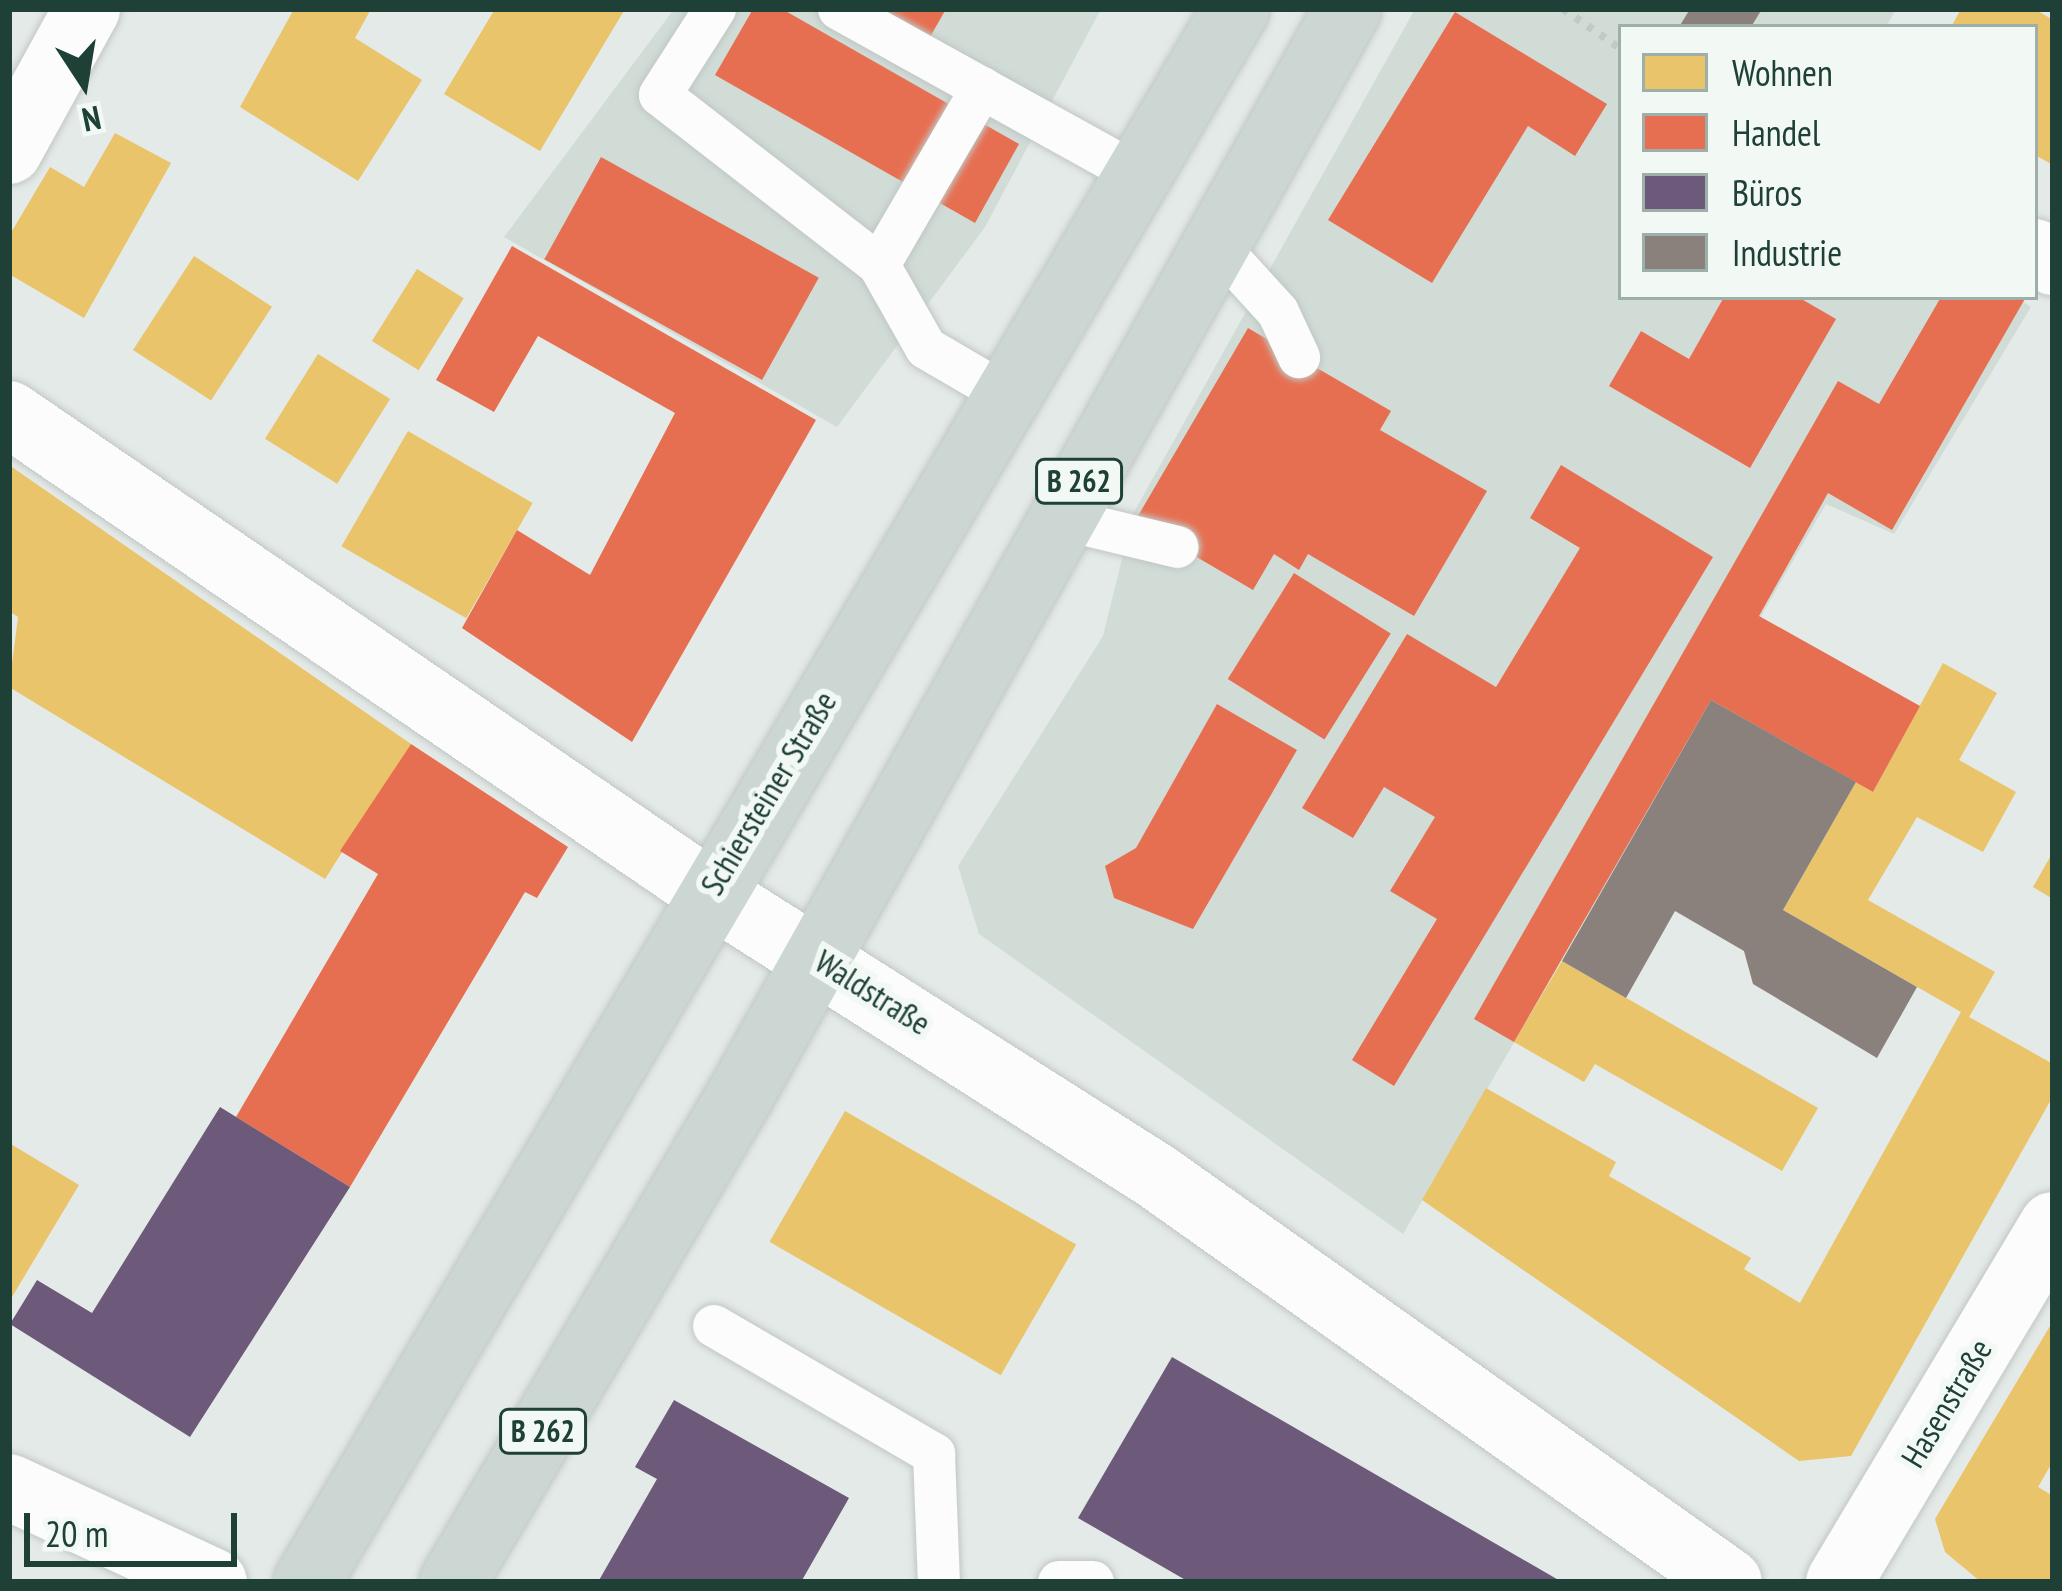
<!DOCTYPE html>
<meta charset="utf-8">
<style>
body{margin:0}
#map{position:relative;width:2062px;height:1591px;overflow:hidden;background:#e4eae7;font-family:"PT Sans Narrow",sans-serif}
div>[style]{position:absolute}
.built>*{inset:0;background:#d1dcd7}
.homes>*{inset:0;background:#e9c46a;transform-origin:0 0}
.shops>*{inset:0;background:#e76f51;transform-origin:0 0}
.offices>*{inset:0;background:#6d597a}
.industry>*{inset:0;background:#8a817c}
.path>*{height:8px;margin-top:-4px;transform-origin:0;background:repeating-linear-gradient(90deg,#c0cac7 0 6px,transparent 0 15px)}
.roads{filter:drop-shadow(0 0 3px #c1c7c4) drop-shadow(0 0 3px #c1c7c4)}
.service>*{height:42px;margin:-21px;padding:0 21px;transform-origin:21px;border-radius:21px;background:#fbfcfb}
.minor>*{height:66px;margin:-33px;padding:0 33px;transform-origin:33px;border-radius:33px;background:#fbfcfb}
.tertiary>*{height:66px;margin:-33px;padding:0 33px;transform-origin:33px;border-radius:33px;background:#fbfcfb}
.primary>*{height:66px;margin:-33px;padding:0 33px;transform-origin:33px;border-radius:33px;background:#ccd6d3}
span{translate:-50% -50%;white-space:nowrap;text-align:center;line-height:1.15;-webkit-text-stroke:12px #f2f9f5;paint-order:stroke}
.shield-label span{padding:3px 9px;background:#f2f9f5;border:3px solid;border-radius:9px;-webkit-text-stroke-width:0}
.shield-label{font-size:30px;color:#1f4037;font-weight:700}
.street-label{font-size:33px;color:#1f4037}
.frame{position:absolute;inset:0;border:12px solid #1f4037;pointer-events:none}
.legend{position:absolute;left:1618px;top:24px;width:420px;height:276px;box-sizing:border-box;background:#f2f9f5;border:3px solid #9eafa9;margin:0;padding:15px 21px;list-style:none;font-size:36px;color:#1f4037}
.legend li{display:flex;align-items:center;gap:24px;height:60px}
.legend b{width:60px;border:3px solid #9eafa9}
.north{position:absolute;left:24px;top:24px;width:120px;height:120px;-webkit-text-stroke:9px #f2f9f5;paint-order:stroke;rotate:168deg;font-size:33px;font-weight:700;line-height:48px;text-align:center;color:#1f4037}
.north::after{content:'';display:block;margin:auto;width:42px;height:54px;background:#1f4037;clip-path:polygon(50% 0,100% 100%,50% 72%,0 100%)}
.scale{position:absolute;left:24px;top:1513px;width:213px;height:54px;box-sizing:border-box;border:6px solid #1f4037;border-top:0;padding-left:15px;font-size:36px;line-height:42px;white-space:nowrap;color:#1f4037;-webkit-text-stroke:9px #f2f9f5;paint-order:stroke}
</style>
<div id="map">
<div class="built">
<div style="clip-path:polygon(674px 9px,1101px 9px,985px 227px,837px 427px,504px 237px)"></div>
<div style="clip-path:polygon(1415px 9px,1896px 9px,1886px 27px,1621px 27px,1621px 297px,2015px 297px,2031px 307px,1894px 534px,1826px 504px,1403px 1234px,979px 934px,958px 866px,1103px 636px,1133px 514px)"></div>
</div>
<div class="homes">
<div style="clip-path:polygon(294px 9px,371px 9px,355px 38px,422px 80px,358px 181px,240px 107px)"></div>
<div style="clip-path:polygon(495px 9px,625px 9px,540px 151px,444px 94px)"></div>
<div style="clip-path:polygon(1961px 9px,2035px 9px,2053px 20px,2053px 165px,2035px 155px,2035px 27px,1951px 27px)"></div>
<div style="clip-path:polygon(115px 133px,171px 163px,84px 318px,9px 274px,9px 236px,50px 167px,84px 187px)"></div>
<div style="left:194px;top:256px;width:93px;height:112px;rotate:33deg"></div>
<div style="left:417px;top:269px;width:55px;height:85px;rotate:32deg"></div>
<div style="left:318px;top:354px;width:85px;height:100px;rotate:32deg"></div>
<div style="left:408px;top:431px;width:144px;height:133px;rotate:30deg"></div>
<div style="clip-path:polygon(9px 465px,411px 744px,325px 879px,9px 687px,18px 617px,9px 611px)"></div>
<div style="clip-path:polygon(1943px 663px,1997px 693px,1959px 760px,2016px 792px,1983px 852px,1917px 817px,1868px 900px,1995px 972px,1969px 1017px,2053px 1064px,2053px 1096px,1851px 1456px,1799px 1461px,1422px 1200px,1486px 1088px,1616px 1162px,1609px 1176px,1751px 1258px,1744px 1269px,1800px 1303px,1961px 1012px,1783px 910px,1856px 782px,1873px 792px)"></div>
<div style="clip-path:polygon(2053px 852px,2053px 899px,2033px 887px)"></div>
<div style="clip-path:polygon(1562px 961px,1818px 1108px,1782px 1171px,1595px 1064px,1584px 1082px,1514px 1042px)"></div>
<div style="left:845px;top:1111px;width:267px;height:151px;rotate:30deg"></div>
<div style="clip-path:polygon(9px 1143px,79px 1185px,9px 1302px)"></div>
<div style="clip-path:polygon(2053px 1321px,2053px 1461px,2038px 1487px,2053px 1496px,2053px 1582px,1981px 1582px,1945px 1552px,1935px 1519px)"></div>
</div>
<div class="shops">
<div style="clip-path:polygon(753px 9px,782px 9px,1019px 144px,975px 223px,715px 75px)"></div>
<div style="clip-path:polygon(867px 9px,946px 9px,926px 44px)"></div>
<div style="clip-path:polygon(1455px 12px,1607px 104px,1575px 156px,1528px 126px,1432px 283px,1328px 220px)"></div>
<div style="left:601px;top:157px;width:249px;height:117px;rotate:29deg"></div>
<div style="clip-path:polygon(512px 246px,816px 420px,632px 742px,462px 628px,517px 530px,590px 575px,675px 413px,538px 336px,494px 412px,436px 380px)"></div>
<div style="clip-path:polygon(1724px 297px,1798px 297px,1836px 319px,1750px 468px,1609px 386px,1641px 331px,1689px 359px)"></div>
<div style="clip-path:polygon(1941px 297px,2026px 297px,1892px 530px,1828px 493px,1759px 616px,1920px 706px,1873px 792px,1711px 700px,1514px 1042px,1474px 1019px,1838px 381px,1879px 404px)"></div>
<div style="clip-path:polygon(1248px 328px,1391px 411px,1380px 430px,1487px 491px,1414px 616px,1308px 554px,1299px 570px,1274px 554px,1253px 590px,1135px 521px)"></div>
<div style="clip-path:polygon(1561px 465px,1713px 557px,1394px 1086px,1352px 1060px,1437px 919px,1390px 891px,1435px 817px,1384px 787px,1353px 838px,1302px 808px,1407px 634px,1496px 687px,1580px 548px,1530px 518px)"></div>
<div style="left:1294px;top:573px;width:114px;height:125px;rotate:32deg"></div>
<div style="clip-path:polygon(1217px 704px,1297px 750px,1193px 929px,1114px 898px,1105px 866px,1136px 848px)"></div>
<div style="clip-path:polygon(411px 744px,568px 847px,537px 898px,525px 892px,350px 1187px,236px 1117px,378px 874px,340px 851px)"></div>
</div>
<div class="offices">
<div style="clip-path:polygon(220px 1107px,350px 1187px,190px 1437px,10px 1324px,37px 1280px,92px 1313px)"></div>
<div style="clip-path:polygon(1172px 1357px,1562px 1582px,1189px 1582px,1078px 1518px)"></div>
<div style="clip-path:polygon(674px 1400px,849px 1498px,801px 1582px,598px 1582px,657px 1479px,635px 1467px)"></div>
</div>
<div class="industry">
<div style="clip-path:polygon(1690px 9px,1762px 9px,1751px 27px,1679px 27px)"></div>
<div style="clip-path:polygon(1711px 700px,1856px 782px,1783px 910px,1917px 987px,1877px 1058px,1753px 984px,1744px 951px,1675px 911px,1626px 998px,1562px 961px)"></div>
</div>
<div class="path">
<div style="left:1563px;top:9px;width:70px;rotate:34.6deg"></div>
</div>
<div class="roads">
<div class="service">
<div style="left:715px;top:9px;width:102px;rotate:122.6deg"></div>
<div style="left:660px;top:95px;width:277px;rotate:37.8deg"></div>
<div style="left:879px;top:265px;width:95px;rotate:60.5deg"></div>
<div style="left:926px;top:348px;width:89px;rotate:30.3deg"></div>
<div style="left:839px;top:9px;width:338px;rotate:29deg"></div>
<div style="left:1215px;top:243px;width:93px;rotate:47.6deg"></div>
<div style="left:1278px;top:312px;width:50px;rotate:65deg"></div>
<div style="left:879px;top:265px;width:205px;rotate:-59.8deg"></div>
<div style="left:1058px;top:518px;width:123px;rotate:13.6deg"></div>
<div style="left:714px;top:1326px;width:255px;rotate:30.2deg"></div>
<div style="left:934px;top:1454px;width:128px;rotate:87.8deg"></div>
<div style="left:1059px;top:1582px;width:34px"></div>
</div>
<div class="minor">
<div style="left:9px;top:151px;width:162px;rotate:-61.2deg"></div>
<div style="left:2035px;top:252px;width:21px;rotate:29deg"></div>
<div style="left:9px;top:414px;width:848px;rotate:34.33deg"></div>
<div style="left:9px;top:1487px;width:226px;rotate:24.9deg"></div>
<div style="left:1839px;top:1582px;width:416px;rotate:-59.1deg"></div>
</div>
<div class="tertiary">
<div style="left:709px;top:892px;width:530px;rotate:32.43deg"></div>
<div style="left:1156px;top:1176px;width:702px;rotate:35.32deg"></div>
</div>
<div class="primary">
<div style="left:307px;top:1582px;width:1827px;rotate:-59.43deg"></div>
<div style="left:453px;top:1582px;width:564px;rotate:-59.44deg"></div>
<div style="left:740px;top:1096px;width:1245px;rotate:-60.78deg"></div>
</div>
</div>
<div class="shield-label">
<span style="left:1079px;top:481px">B 262</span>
<span style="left:543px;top:1431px">B 262</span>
</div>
<div class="street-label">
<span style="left:768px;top:793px;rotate:-59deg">Schiersteiner Straße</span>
<span style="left:873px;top:992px;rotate:32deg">Waldstraße</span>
<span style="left:1946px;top:1403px;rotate:-59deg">Hasenstraße</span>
</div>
<div class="frame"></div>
<ul class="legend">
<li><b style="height:33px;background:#e9c46a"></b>Wohnen</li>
<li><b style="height:33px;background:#e76f51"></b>Handel</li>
<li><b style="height:33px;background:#6d597a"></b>Büros</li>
<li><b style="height:33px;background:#8a817c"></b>Industrie</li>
</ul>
<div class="north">N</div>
<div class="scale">20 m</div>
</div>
